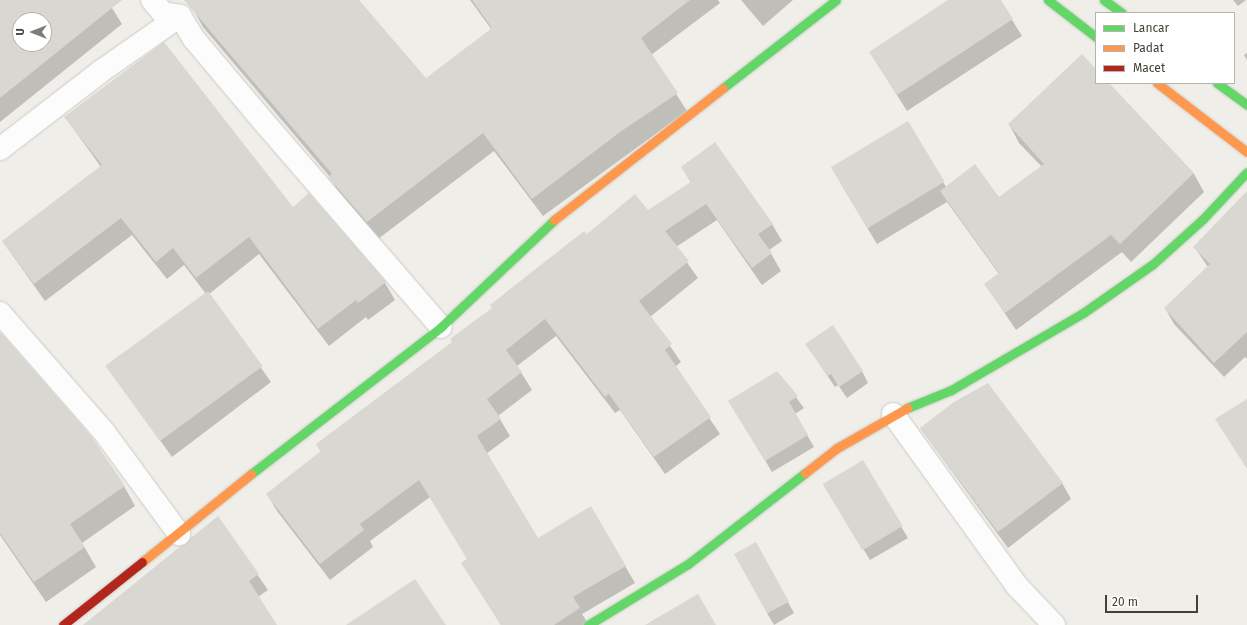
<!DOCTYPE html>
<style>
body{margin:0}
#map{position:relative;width:1247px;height:625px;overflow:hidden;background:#efeee8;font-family:"Fira Sans",sans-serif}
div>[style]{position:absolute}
.shadow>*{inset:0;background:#0003}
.building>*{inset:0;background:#d9d7d1;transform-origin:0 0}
.roads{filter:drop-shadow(0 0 1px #cdccc6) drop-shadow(0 0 1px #cdccc6)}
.street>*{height:22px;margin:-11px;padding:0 11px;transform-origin:11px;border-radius:11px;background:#fdfcfc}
.fast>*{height:9px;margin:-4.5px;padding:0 4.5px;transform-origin:4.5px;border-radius:4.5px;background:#63d668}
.slow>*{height:9px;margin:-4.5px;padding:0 4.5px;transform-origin:4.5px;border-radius:4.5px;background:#ff974d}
.jam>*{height:9px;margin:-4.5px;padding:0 4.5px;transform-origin:4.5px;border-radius:4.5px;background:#b3261e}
span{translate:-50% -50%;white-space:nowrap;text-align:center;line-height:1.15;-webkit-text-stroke:4px #fff;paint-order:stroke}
.legend{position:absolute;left:1095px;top:12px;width:140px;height:72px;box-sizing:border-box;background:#fff;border:1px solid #b5b3ae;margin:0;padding:5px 7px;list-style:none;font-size:12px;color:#454035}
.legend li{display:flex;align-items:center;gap:8px;height:20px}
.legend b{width:20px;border:1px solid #b5b3ae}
.north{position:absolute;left:12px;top:12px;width:40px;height:40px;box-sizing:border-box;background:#fff;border:1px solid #b5b3ae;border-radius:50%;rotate:270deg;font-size:11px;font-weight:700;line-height:16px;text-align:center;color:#454035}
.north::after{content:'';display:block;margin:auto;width:14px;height:18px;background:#807d74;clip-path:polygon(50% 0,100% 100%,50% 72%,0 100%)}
.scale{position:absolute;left:1105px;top:595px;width:93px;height:18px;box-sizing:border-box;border:2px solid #454035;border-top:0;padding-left:5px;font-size:12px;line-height:14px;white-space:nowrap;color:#454035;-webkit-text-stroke:3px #fff;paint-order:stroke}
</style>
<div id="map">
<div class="shadow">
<div style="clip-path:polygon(evenodd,0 0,107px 0,122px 24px,0 122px,0 0,20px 20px,44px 20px,44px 44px,20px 44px,20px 20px)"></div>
<div style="clip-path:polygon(204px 0,358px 0,426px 80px,492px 30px,470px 0,718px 0,720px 3px,651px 55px,687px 111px,543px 216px,494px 151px,378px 239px,340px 195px,330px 177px,203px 27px,193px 9px)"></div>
<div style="clip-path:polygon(741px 0,793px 0,763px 26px)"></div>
<div style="clip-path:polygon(950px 0,1000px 0,1022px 36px,907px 111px,880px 68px)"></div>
<div style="clip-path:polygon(1233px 0,1246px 0,1238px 6px)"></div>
<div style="clip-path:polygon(1247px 53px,1247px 60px,1244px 55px)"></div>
<div style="clip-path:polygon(1096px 70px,1096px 83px,1108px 83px,1194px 174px,1204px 192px,1131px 262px,1122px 252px,1016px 330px,985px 284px,999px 274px,947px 202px,877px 244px,841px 184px,907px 122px,946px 187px,999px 199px,1042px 167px,1019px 143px,1009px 124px)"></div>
<div style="clip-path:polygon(65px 117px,293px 208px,309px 195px,385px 283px,395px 300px,368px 320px,366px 317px,329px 346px,259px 254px,209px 294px,271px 382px,172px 457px,108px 367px,206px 294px,184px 265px,167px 279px,132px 235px,45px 301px,3px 242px,101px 167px)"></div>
<div style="clip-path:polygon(682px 167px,772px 224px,782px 241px,769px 250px,781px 271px,762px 285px,717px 220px,676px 247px,698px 278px,650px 317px,681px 362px,675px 367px,720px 434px,665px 474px,620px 410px,615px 413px,556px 336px,517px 366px,532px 390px,498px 416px,510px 436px,486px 454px,537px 540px,625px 566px,635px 583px,582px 614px,589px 625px,501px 625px,462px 563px,468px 559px,430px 497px,370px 541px,373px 547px,330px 580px,277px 511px,267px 494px,321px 452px,317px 445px,453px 343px,587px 235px,648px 212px,691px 183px)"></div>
<div style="clip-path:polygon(1247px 193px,1247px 359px,1245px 357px,1224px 377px,1174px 324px,1165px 308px,1208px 267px,1195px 248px)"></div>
<div style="clip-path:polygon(0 334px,124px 486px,135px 506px,82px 543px,96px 567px,46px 602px,0 535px)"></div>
<div style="clip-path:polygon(806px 344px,862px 371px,868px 383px,847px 398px,838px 385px,835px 387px)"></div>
<div style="clip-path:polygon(777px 372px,804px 408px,795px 414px,814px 447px,772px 472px,736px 412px)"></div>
<div style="clip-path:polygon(921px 429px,1062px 483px,1071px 499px,1008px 548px)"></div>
<div style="clip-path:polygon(862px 462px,908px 538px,870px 560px,831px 496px)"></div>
<div style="clip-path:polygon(218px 518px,268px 590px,258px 597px,276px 625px,85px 625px)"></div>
<div style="clip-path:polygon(762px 555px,794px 613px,774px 625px,767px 613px)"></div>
</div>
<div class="building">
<div style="clip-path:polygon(evenodd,0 0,122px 0,0 98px,0 0,20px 20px,44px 20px,44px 44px,20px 44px,20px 20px)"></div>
<div style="clip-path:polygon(184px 0,359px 0,426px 78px,492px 28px,472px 0,690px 0,641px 38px,678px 93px,620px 132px,532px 199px,483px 133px,367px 222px,328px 177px,332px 174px)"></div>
<div style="clip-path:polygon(948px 0,1001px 0,1013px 19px,897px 95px,869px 52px)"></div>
<div style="clip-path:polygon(164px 42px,293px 207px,309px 193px,386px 282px,358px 303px,356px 300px,318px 329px,249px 237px,196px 278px,173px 248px,156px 262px,121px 218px,34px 284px,2px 241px,102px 165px,64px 117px)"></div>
<div style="clip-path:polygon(1082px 54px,1096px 69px,1096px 83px,1109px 83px,1194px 173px,1120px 244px,1111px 235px,1005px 313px,984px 284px,999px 273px,940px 191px,975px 164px,999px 197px,1044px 164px,1008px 124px)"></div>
<div style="left:908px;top:121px;width:71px;height:90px;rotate:59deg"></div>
<div style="clip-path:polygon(715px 142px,773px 224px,758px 234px,772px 253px,752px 268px,706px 204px,665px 231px,689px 261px,639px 301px,672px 344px,665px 350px,711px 417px,654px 457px,609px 394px,605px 397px,545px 319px,506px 350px,522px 372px,487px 399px,501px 419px,477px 436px,538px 538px,591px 506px,626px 566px,573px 597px,580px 608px,554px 625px,501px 625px,461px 563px,467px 559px,419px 480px,360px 524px,364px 530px,320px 564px,266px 494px,321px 451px,316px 444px,452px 342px,450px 339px,492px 308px,490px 305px,584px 231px,587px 234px,635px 194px,648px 210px,691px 182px,681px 167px)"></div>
<div style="clip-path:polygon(1247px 191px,1247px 332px,1214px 363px,1164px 308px,1210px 264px,1193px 247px)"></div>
<div style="left:208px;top:291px;width:93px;height:127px;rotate:54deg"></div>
<div style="clip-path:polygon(833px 325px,863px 371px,839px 387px,831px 374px,828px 376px,805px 344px)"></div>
<div style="clip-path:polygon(0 332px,91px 436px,125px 486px,70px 524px,85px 547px,34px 582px,0 533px)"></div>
<div style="clip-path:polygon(777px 371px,798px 396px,789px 402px,808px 435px,765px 461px,728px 401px)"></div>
<div style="clip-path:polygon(988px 383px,1063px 483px,998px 532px,920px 428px,954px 402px)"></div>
<div style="clip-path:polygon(1247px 399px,1247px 469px,1215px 419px)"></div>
<div style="left:863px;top:460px;width:77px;height:47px;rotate:59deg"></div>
<div style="clip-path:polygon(218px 516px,259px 574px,249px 581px,277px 625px,83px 625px)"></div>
<div style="left:756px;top:542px;width:68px;height:25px;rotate:61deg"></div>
<div style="clip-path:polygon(415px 579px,446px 625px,346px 625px)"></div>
<div style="clip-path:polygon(698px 594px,716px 625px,645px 625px)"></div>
</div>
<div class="roads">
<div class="street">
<div style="left:152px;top:0;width:17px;rotate:50deg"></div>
<div style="left:163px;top:13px;width:17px;rotate:10deg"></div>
<div style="left:180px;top:16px;width:27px;rotate:59deg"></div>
<div style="left:194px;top:39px;width:107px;rotate:49.9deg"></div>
<div style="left:263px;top:121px;width:272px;rotate:49.2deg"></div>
<div style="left:0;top:149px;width:126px;rotate:-37.6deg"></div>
<div style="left:100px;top:72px;width:98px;rotate:-35deg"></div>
<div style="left:0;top:313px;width:158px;rotate:48.8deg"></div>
<div style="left:104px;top:432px;width:127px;rotate:53.7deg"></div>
<div style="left:893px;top:414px;width:212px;rotate:54.2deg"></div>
<div style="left:1017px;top:586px;width:54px;rotate:46.5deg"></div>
</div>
<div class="fast">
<div style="left:1048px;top:0;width:61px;rotate:37.6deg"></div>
<div style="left:1104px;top:0;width:22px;rotate:36deg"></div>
<div style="left:1217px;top:83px;width:37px;rotate:36deg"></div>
<div style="left:723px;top:88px;width:143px;rotate:-37.9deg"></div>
<div style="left:907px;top:408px;width:48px;rotate:-22.2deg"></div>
<div style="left:951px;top:390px;width:153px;rotate:-30.3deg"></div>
<div style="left:1083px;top:313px;width:85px;rotate:-35deg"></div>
<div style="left:1153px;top:264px;width:67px;rotate:-42deg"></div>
<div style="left:1203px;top:219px;width:64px;rotate:-46.9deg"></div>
<div style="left:251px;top:474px;width:240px;rotate:-37.7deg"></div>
<div style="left:441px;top:327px;width:156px;rotate:-43.4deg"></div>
<div style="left:588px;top:625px;width:117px;rotate:-31.4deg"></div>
<div style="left:688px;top:564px;width:148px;rotate:-37.9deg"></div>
</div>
<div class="slow">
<div style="left:1157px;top:83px;width:113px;rotate:37.5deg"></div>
<div style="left:554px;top:220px;width:214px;rotate:-38deg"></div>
<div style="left:805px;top:473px;width:41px;rotate:-38deg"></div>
<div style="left:837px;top:448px;width:81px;rotate:-29.7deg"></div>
<div style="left:142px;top:562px;width:140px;rotate:-38.9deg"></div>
</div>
<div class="jam">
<div style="left:63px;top:625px;width:101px;rotate:-38.6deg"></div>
</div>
</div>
<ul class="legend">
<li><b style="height:5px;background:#63d668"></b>Lancar</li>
<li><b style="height:5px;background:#ff974d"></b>Padat</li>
<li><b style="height:5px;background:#b3261e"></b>Macet</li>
</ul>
<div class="north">U</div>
<div class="scale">20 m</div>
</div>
